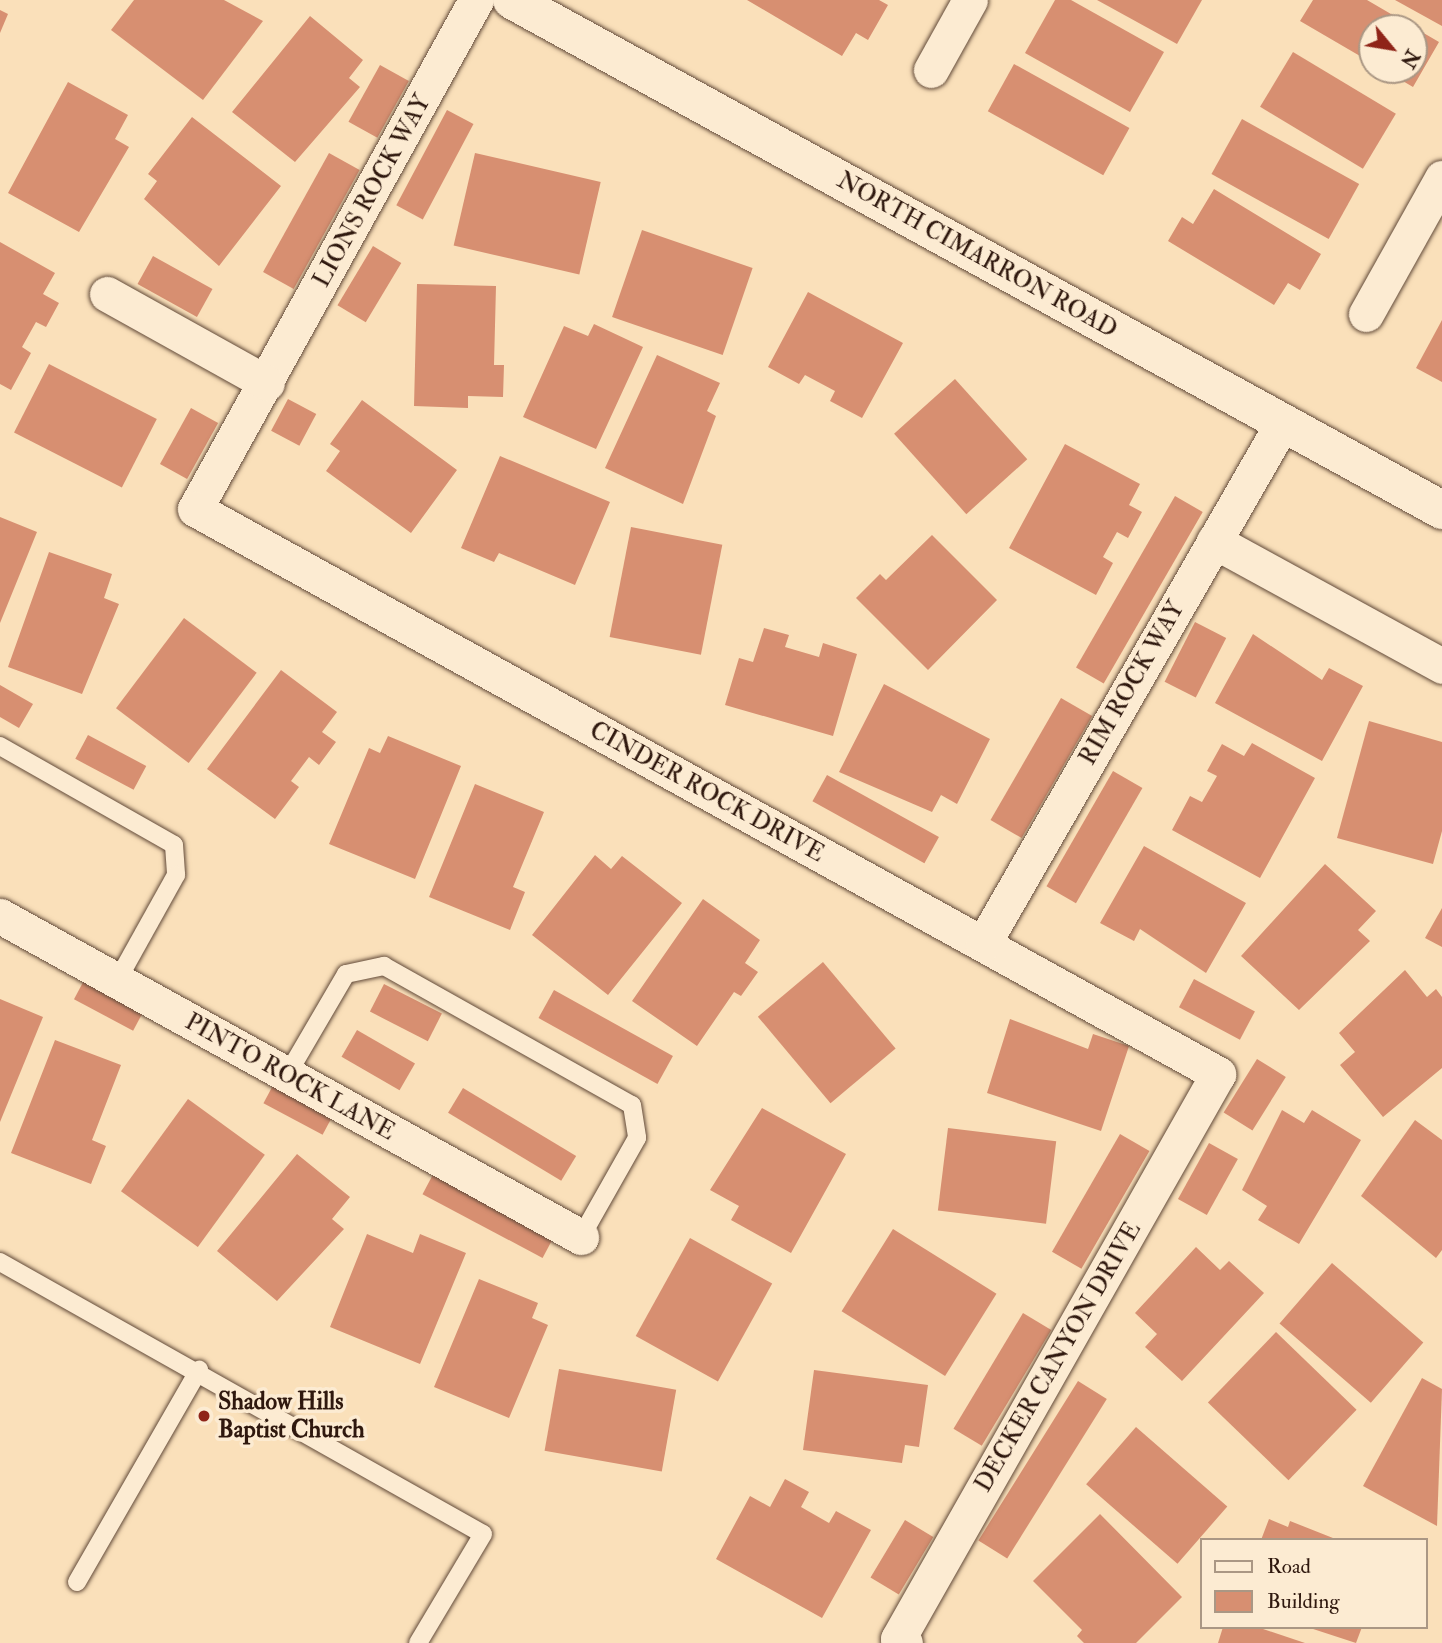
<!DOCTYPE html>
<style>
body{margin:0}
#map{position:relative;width:1442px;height:1643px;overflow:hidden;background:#fae0ba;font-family:"IM FELL Double Pica",serif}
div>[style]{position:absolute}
.building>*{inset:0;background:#d78f71;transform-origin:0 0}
.roads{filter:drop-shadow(0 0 2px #624a39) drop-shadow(0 0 2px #624a39)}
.lane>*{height:18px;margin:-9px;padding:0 9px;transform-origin:9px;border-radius:9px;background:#fcebd2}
.street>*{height:35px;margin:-17.5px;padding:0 17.5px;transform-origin:17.5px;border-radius:17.5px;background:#fcebd2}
.secondary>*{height:38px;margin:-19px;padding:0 19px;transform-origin:19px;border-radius:19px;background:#fcebd2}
.dots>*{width:19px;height:19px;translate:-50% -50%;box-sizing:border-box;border:4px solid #fcebd2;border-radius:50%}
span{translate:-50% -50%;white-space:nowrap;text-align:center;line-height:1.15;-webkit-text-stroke:7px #fcebd2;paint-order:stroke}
.street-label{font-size:24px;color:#2f180e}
.poi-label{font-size:24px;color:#2f180e;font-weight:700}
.left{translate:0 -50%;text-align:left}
.legend{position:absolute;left:1200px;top:1538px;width:228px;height:91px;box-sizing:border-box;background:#fcebd2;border:2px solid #aa9784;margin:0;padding:9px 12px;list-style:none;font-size:21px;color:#2f180e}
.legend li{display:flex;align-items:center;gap:14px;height:35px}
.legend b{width:35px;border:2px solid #aa9784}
.north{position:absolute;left:1358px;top:14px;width:70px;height:70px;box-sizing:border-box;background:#fcebd2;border:2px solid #aa9784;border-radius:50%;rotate:120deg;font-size:19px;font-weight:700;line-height:28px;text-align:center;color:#2f180e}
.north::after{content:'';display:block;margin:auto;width:24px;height:32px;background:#8f2418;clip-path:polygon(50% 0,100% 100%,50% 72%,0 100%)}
</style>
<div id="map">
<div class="building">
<div style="clip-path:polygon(134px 0,224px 0,263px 21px,203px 100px,111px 30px)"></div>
<div style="clip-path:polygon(747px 0,879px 0,888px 5px,868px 40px,856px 33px,842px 56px)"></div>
<div style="clip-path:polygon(1055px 0,1071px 0,1164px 52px,1130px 112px,1025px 53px)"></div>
<div style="clip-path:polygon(1097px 0,1202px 0,1177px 44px)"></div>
<div style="clip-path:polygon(1313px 0,1367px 0,1439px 42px,1413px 87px,1384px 70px,1414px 70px,1414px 28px,1372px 28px,1372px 63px,1300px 21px)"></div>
<div style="clip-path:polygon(1395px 0,1442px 0,1442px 26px)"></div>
<div style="clip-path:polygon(0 10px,8px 14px,0 33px)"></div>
<div style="clip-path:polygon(310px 16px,363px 60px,349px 78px,360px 87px,295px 162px,232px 112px)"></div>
<div style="left:1293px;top:52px;width:120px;height:64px;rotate:31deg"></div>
<div style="left:1014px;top:64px;width:132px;height:54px;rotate:29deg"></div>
<div style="left:380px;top:65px;width:33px;height:65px;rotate:29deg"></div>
<div style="clip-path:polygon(68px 82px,128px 115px,115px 139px,129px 147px,79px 232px,8px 193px)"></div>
<div style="left:447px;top:110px;width:30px;height:108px;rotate:28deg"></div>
<div style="clip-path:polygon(192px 117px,281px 186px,219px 266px,144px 199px,157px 181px,148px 174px)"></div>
<div style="left:1242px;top:119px;width:134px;height:63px;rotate:29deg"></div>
<div style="left:329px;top:153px;width:35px;height:136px;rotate:29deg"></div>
<div style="left:475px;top:153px;width:129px;height:95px;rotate:13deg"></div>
<div style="clip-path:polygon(1214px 189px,1321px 254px,1300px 290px,1288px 283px,1274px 305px,1168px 241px,1182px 217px,1193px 224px)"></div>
<div style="left:642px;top:230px;width:117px;height:92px;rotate:19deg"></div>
<div style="clip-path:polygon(0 242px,55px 273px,43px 294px,59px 303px,46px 327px,36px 322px,22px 347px,31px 353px,11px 390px,0 384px)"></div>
<div style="left:373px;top:246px;width:33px;height:69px;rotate:31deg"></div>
<div style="left:153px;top:256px;width:68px;height:32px;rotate:29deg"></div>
<div style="clip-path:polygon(417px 284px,496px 286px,494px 365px,504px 365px,503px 397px,468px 396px,468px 408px,414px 406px)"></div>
<div style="clip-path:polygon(808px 292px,903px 343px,862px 418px,830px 401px,835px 391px,805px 375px,799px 384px,768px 367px)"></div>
<div style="clip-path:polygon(1442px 320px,1442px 382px,1416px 368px)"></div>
<div style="clip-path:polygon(594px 324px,643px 347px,596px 449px,523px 417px,564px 326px,588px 336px)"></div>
<div style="clip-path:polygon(657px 355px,720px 383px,707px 411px,716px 416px,683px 504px,605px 468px)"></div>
<div style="left:49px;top:364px;width:121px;height:77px;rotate:27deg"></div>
<div style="left:955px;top:379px;width:108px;height:82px;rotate:48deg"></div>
<div style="left:288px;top:399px;width:32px;height:36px;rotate:28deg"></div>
<div style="clip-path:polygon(362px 400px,457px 470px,411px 533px,326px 471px,340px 451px,330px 444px)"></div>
<div style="left:191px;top:408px;width:31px;height:64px;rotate:29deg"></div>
<div style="clip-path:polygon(1065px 444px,1140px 484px,1129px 505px,1142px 512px,1128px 538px,1117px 532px,1103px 557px,1113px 563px,1096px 595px,1009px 548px)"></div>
<div style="clip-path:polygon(500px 456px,610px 502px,575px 585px,499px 553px,494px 562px,461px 548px)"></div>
<div style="left:1175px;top:496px;width:32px;height:198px;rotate:30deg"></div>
<div style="clip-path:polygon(0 517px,37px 532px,0 623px)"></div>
<div style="left:631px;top:527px;width:93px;height:112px;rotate:11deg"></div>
<div style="clip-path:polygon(932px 535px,997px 600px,928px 670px,856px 598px,880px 574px,886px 580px)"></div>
<div style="clip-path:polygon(49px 552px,112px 574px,104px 598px,119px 604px,82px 694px,8px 667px)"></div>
<div style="left:184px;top:618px;width:91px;height:113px;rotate:37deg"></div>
<div style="left:1195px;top:622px;width:35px;height:67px;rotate:27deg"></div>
<div style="clip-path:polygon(764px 628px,789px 635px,785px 647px,819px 657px,823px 643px,857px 654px,833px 736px,725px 705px,739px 658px,753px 662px)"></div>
<div style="clip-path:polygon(1253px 634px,1322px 680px,1329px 668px,1363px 686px,1322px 761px,1215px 703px)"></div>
<div style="clip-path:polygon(281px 670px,337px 712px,322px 732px,336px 742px,319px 765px,309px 757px,291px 781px,299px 787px,275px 819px,207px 769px)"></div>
<div style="clip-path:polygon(884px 684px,990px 739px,957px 804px,941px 795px,932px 812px,839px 772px)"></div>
<div style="clip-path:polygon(0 685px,33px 704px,19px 728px,0 717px)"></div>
<div style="left:1061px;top:698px;width:36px;height:141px;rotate:30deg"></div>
<div style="clip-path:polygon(1369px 721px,1442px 742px,1442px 831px,1433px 864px,1337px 838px)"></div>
<div style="left:88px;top:735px;width:66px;height:27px;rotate:28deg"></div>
<div style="clip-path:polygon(388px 736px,461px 766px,415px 879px,329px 844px,369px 748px,380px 753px)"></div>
<div style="clip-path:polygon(1252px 743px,1315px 778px,1260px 878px,1172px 830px,1190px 796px,1202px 802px,1217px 776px,1207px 771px,1222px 744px,1244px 756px)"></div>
<div style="left:1113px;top:771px;width:34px;height:133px;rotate:30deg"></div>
<div style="left:827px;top:775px;width:128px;height:30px;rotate:29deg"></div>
<div style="clip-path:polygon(475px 784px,544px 812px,513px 887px,525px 892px,510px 930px,429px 897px)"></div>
<div style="clip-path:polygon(1144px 846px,1246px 903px,1206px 973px,1140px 929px,1134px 941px,1100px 923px)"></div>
<div style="clip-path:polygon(595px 855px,611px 869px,622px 856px,682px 903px,608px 995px,532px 935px)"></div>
<div style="clip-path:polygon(1325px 864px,1376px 911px,1358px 930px,1370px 941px,1299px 1010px,1241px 956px)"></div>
<div style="clip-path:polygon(703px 899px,760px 940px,745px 963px,758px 972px,741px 996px,734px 992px,697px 1046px,632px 1001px)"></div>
<div style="clip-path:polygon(1442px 908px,1442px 947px,1425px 938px)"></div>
<div style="left:823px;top:962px;width:113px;height:85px;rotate:50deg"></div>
<div style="clip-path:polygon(1405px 970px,1427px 997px,1436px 989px,1442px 997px,1442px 1068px,1383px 1117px,1340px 1065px,1355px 1052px,1339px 1033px)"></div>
<div style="left:89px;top:971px;width:67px;height:32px;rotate:28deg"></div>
<div style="left:1194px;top:979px;width:69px;height:32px;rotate:28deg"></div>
<div style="left:384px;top:984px;width:65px;height:31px;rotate:27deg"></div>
<div style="left:554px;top:990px;width:136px;height:32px;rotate:29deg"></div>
<div style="clip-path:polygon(0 999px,43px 1017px,0 1122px)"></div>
<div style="clip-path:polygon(1010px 1019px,1088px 1049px,1093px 1034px,1129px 1046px,1101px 1131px,987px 1093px)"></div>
<div style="left:357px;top:1030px;width:67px;height:31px;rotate:30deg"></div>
<div style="clip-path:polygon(55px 1040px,121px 1065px,92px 1140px,106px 1146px,91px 1184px,11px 1153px)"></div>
<div style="left:1257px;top:1059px;width:34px;height:63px;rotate:32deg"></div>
<div style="left:278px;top:1076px;width:67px;height:31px;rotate:28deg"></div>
<div style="left:463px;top:1088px;width:132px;height:29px;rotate:31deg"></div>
<div style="left:188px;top:1099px;width:95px;height:114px;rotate:36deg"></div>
<div style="clip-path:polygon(762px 1108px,846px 1154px,791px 1253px,731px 1220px,739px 1206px,710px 1190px)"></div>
<div style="clip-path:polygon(1282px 1110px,1304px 1123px,1312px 1110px,1361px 1140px,1299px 1244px,1258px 1220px,1267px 1206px,1242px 1190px)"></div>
<div style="clip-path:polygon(1415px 1120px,1442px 1140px,1442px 1250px,1436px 1258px,1361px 1196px)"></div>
<div style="left:948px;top:1128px;width:109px;height:83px;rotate:7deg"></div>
<div style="left:1120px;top:1134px;width:34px;height:136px;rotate:30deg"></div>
<div style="left:1209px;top:1143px;width:33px;height:64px;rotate:29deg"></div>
<div style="clip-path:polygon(297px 1154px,350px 1197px,332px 1219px,344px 1229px,277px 1301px,217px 1251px)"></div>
<div style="left:438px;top:1165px;width:136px;height:33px;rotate:28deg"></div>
<div style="left:893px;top:1229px;width:122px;height:97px;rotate:32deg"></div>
<div style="clip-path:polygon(367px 1234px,413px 1253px,420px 1234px,466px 1253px,420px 1364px,330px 1327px)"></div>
<div style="left:690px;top:1238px;width:94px;height:112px;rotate:29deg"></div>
<div style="clip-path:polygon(1196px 1247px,1220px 1270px,1229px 1261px,1264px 1293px,1182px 1381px,1145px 1347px,1157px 1334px,1135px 1313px)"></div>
<div style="left:1332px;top:1263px;width:121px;height:80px;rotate:41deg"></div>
<div style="clip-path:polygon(479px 1279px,538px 1303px,532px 1318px,548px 1325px,509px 1418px,434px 1387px)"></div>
<div style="left:1023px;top:1313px;width:33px;height:135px;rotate:31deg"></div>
<div style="left:1276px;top:1332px;width:112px;height:98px;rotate:44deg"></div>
<div style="left:559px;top:1369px;width:119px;height:83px;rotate:10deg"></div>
<div style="clip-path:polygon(814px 1370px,928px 1385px,919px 1447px,905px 1445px,902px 1463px,803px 1450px)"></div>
<div style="clip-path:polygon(1422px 1378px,1442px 1389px,1437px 1526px,1363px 1486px)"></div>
<div style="left:1078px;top:1381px;width:34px;height:188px;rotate:32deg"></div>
<div style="left:1136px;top:1427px;width:121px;height:76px;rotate:41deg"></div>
<div style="clip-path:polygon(785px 1479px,809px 1492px,801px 1507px,829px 1523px,836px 1511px,871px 1530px,822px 1618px,716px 1559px,750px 1496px,770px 1507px)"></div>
<div style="clip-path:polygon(1100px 1514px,1182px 1597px,1136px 1643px,1084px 1643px,1077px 1636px,1082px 1630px,1033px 1581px)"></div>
<div style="clip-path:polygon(1269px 1519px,1288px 1527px,1290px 1521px,1338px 1540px,1261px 1540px)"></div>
<div style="left:905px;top:1520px;width:33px;height:67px;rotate:31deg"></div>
<div style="clip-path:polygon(1223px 1627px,1257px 1627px,1305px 1643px,1218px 1643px)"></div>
<div style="clip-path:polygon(1307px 1627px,1362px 1627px,1356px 1643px)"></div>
</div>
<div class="roads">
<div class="lane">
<div style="left:0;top:746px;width:200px;rotate:29.6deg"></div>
<div style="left:174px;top:845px;width:30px;rotate:86deg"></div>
<div style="left:176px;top:875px;width:121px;rotate:119.1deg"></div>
<div style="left:287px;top:1075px;width:117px;rotate:-59.7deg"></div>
<div style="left:346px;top:974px;width:39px;rotate:-12deg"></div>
<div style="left:384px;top:966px;width:284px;rotate:29.3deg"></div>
<div style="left:632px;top:1105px;width:33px;rotate:81deg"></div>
<div style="left:637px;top:1138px;width:114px;rotate:119.5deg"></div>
<div style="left:0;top:1262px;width:554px;rotate:29.39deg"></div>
<div style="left:483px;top:1534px;width:127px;rotate:120.8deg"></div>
<div style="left:77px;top:1582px;width:245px;rotate:-60.1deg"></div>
</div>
<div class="street">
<div style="left:476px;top:0;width:581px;rotate:118.9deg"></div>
<div style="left:195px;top:509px;width:1169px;rotate:28.91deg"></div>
<div style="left:1218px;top:1074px;width:649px;rotate:119.53deg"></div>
<div style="left:898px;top:1639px;width:8px;rotate:30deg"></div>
<div style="left:931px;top:70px;width:80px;rotate:-60.9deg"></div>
<div style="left:107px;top:294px;width:183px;rotate:29.1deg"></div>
<div style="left:1366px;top:314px;width:156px;rotate:-60.8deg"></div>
<div style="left:1214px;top:541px;width:260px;rotate:28.7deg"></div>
<div style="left:0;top:916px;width:664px;rotate:28.92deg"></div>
<div style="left:983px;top:944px;width:602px;rotate:-60.11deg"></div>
</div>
<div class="secondary">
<div style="left:512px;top:0;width:1061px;rotate:28.74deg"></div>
</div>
</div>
<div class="dots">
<div style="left:204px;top:1416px;background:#8f2418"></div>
</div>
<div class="street-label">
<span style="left:372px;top:191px;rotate:-61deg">LIONS ROCK WAY</span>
<span style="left:977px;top:255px;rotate:29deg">NORTH CIMARRON ROAD</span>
<span style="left:1132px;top:683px;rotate:-60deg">RIM ROCK WAY</span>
<span style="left:707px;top:792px;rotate:29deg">CINDER ROCK DRIVE</span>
<span style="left:290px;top:1077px;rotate:29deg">PINTO ROCK LANE</span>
<span style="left:1058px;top:1357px;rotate:-60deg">DECKER CANYON DRIVE</span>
</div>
<div class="poi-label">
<span class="left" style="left:218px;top:1416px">Shadow Hills<br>Baptist Church</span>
</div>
<ul class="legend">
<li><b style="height:9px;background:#fcebd2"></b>Road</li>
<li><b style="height:19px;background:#d78f71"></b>Building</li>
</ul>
<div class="north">N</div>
</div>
